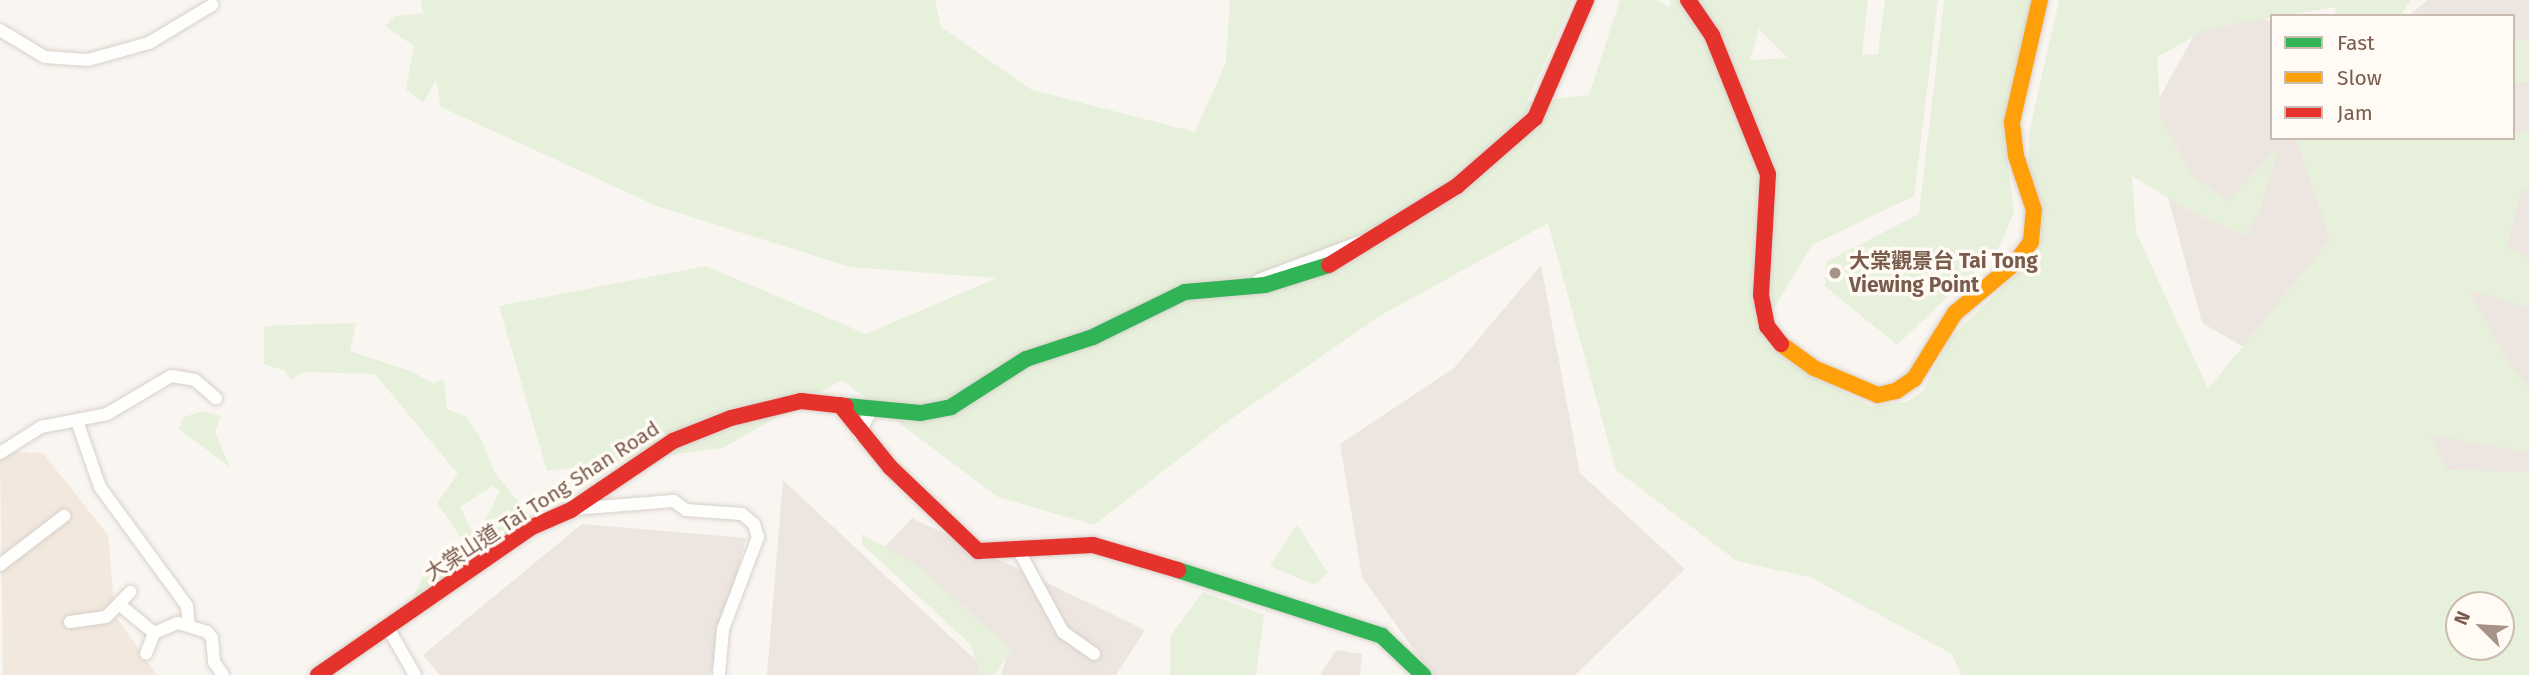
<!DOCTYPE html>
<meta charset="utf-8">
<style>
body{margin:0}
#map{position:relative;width:2529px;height:675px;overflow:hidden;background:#f9f5f0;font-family:"Fira Sans","Noto Sans TC",sans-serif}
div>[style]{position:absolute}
.residential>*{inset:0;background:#f2e8de}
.industrial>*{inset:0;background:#ede5e0}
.green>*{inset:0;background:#e7f0db;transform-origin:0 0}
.roads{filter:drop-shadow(0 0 2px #d7d1cb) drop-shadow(0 0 2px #d7d1cb)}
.street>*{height:12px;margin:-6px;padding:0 6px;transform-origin:6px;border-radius:6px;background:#fefefd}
.fast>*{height:16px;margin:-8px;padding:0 8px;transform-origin:8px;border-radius:8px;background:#30b455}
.slow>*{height:16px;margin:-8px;padding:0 8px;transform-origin:8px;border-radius:8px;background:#ff9f0a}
.jam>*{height:16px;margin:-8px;padding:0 8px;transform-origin:8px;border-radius:8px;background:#e5322d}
.dots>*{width:19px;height:19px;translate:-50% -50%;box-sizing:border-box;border:4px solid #fffaf3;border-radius:50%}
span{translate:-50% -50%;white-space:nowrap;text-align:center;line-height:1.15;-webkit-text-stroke:7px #fffaf3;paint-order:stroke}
.poi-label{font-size:21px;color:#7a5c4d;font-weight:700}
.left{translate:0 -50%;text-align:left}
.street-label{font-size:21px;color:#7a5c4d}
.legend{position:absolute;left:2270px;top:14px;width:245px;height:126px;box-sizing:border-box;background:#fffaf3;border:2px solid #cabbb1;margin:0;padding:9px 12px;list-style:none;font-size:21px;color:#7a5c4d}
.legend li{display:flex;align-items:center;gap:14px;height:35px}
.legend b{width:35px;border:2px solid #cabbb1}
.north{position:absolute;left:2445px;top:591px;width:70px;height:70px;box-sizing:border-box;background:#fffaf3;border:2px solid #cabbb1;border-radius:50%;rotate:294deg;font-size:19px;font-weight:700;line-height:28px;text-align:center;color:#7a5c4d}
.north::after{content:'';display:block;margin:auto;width:24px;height:32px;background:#a69286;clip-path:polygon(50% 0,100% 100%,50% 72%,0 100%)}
</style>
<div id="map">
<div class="residential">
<div style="clip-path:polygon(0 451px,43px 453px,108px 535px,115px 615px,157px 675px,3px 675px)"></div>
</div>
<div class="industrial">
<div style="clip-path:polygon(2428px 0,2529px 0,2529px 668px,2501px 605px,2281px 368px,2202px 323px,2147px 120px,2213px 1px,2272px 22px,2272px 138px,2513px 138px,2513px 16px,2408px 16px)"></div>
<div style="clip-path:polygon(1541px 265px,1580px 473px,1685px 569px,1575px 675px,1432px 675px,1362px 577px,1340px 444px,1454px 368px)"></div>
<div style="clip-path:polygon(783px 480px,984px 668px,982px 675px,767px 675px)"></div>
<div style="clip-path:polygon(912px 518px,1145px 630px,1116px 675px,1001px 675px,1007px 657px,881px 551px)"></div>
<div style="clip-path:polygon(582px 524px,746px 538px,710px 675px,440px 675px,423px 655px)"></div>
<div style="clip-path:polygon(1336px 650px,1362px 654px,1360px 675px,1320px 675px)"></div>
</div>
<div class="green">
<div style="clip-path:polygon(evenodd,421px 0,935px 0,941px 27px,1032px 90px,1195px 132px,1226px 62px,1230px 0,1573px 0,1527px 102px,1589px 95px,1620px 0,1656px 0,1669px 7px,1671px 0,1868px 0,1862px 55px,1878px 54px,1885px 0,1938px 0,1914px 196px,1812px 245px,1761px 330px,1773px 349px,1797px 367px,1871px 406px,1906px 402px,1923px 391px,1950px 338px,2024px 267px,2041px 236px,2042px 205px,2029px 170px,2029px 133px,2059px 0,2411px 0,2400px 16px,2336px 16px,2335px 7px,2207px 29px,2157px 57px,2161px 119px,2194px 178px,2228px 201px,2279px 146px,2261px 207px,2245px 236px,2188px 210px,2132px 176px,2136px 232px,2208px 389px,2330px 239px,2296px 138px,2513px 138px,2513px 132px,2529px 131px,2529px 190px,2521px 190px,2507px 247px,2529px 259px,2529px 308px,2469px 290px,2511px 367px,2529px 386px,2529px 452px,2430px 435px,2447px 470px,2529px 472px,2529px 675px,1961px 675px,1952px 654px,1810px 577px,1737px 561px,1616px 470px,1548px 223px,1378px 317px,1221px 426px,1094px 525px,998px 497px,842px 380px,723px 448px,547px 471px,499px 306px,706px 266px,866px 334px,997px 278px,850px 267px,657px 206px,441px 107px,436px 80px,423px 103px,406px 89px,414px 46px,385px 26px,395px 16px,423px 13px,421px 0,1759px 29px,1788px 58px,1750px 60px,1759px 29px,421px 0,2459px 605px,2501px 605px,2501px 647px,2459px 647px,2459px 605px)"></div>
<div style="clip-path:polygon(1944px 0,2033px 0,2003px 127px,2014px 212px,1998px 249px,1897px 345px,1825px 286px,1826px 262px,1919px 214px)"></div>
<div style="left:2513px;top:40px;width:16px;height:42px"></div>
<div style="clip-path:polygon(356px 323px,350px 351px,413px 372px,432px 383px,444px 380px,447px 409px,465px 416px,480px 437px,495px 473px,534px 521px,508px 532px,491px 547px,480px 531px,500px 491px,492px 486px,460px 507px,478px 544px,469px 549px,437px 503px,458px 474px,375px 374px,304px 372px,291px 380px,285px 371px,264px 364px,264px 326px)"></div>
<div style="clip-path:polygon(203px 411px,221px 416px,215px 432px,230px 467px,179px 429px,184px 417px)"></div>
<div style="clip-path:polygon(1297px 525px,1328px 573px,1314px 585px,1270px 566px)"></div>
<div style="clip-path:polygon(862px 534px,917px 565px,1012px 650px,994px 675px,981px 675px,970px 644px,862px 544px)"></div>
<div style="clip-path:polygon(451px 560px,459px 560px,445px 582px,410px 602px,426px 572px)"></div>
<div style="clip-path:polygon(1203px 592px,1264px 615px,1256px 675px,1170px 675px,1171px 635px)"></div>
</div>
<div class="roads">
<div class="street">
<div style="left:0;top:30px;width:52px;rotate:31deg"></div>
<div style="left:45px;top:57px;width:43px;rotate:4deg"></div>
<div style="left:88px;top:60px;width:63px;rotate:-15.6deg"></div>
<div style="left:149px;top:43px;width:74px;rotate:-31.1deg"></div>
<div style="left:1259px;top:280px;width:111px;rotate:-20.6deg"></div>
<div style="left:77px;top:421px;width:70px;rotate:70.8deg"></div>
<div style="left:100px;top:487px;width:147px;rotate:53.8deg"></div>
<div style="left:187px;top:606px;width:18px;rotate:84deg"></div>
<div style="left:859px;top:434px;width:29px;rotate:-63deg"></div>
<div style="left:0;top:453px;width:49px;rotate:-32.4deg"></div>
<div style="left:41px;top:427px;width:67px;rotate:-11.1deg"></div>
<div style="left:107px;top:414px;width:74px;rotate:-30.7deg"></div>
<div style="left:171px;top:376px;width:24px;rotate:9deg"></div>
<div style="left:195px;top:380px;width:28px;rotate:41deg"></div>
<div style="left:573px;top:509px;width:101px;rotate:-4.5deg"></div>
<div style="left:674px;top:501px;width:15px;rotate:37deg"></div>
<div style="left:686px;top:510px;width:56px;rotate:4.1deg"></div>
<div style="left:742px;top:514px;width:16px;rotate:40deg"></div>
<div style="left:754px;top:524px;width:14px;rotate:73deg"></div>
<div style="left:758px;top:537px;width:98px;rotate:110.8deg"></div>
<div style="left:723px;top:629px;width:46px;rotate:95deg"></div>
<div style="left:1019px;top:551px;width:92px;rotate:61.5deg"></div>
<div style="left:1063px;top:632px;width:38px;rotate:35deg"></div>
<div style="left:0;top:565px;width:81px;rotate:-37.4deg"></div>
<div style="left:120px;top:605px;width:44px;rotate:39.5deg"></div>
<div style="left:154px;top:633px;width:22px;rotate:111deg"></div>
<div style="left:70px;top:622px;width:36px;rotate:-8deg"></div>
<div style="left:106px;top:617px;width:35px;rotate:-46deg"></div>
<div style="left:388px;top:628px;width:54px;rotate:60.1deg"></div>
<div style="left:154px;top:633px;width:26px;rotate:-23deg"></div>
<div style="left:178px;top:623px;width:30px;rotate:17deg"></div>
<div style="left:207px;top:632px;width:8px;rotate:50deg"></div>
<div style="left:212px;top:638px;width:24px;rotate:85deg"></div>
<div style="left:214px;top:662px;width:16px;rotate:55deg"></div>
</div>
<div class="fast">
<div style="left:846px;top:406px;width:75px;rotate:5.3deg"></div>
<div style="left:921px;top:413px;width:31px;rotate:-11deg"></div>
<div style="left:951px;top:407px;width:89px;rotate:-32.6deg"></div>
<div style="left:1026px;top:359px;width:71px;rotate:-18.2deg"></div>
<div style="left:1093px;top:337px;width:102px;rotate:-26.1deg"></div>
<div style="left:1185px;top:292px;width:80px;rotate:-5deg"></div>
<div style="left:1265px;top:285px;width:67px;rotate:-17.4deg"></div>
<div style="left:1178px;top:570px;width:214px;rotate:17.9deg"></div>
<div style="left:1382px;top:636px;width:57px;rotate:43.6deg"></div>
</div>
<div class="slow">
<div style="left:1781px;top:344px;width:41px;rotate:36deg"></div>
<div style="left:1814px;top:368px;width:69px;rotate:22.9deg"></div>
<div style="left:1878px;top:395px;width:18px;rotate:-13deg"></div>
<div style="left:1896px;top:391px;width:22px;rotate:-34deg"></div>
<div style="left:1914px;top:379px;width:78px;rotate:-58.2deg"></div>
<div style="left:1955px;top:313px;width:78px;rotate:-39.8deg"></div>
<div style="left:2015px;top:263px;width:26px;rotate:-53deg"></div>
<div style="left:2031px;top:242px;width:32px;rotate:-85deg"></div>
<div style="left:2034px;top:210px;width:57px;rotate:-108.4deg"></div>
<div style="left:2016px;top:156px;width:34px;rotate:-97deg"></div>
<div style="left:2012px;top:122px;width:125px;rotate:-77.1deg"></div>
</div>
<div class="jam">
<div style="left:1688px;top:0;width:42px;rotate:55.6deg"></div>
<div style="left:1712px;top:35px;width:150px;rotate:68.1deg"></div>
<div style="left:1768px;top:174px;width:121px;rotate:93.3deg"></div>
<div style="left:1761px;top:295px;width:32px;rotate:79deg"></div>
<div style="left:1767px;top:326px;width:23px;rotate:52deg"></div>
<div style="left:1329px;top:265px;width:150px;rotate:-31.7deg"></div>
<div style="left:1457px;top:186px;width:103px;rotate:-41.1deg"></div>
<div style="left:1535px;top:118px;width:129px;rotate:-66.6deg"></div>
<div style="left:840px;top:405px;width:80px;rotate:51.1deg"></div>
<div style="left:890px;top:467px;width:122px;rotate:43.7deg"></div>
<div style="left:978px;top:551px;width:115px;rotate:-3deg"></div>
<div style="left:1093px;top:545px;width:89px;rotate:16.4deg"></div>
<div style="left:318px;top:675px;width:258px;rotate:-34.7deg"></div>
<div style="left:530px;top:528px;width:45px;rotate:-23.7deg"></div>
<div style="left:571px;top:510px;width:123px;rotate:-34.1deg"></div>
<div style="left:673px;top:441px;width:62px;rotate:-21.6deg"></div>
<div style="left:731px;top:418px;width:72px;rotate:-13.7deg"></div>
<div style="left:801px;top:401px;width:45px;rotate:6.3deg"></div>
</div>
</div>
<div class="dots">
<div style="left:1835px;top:273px;background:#a69286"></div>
</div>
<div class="poi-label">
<span class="left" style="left:1849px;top:273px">大棠觀景台 Tai Tong<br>Viewing Point</span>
</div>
<div class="street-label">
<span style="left:542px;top:501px;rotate:-33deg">大棠山道 Tai Tong Shan Road</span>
</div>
<ul class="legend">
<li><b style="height:9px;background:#30b455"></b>Fast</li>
<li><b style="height:9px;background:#ff9f0a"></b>Slow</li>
<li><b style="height:9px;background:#e5322d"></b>Jam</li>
</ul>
<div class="north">N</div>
</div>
